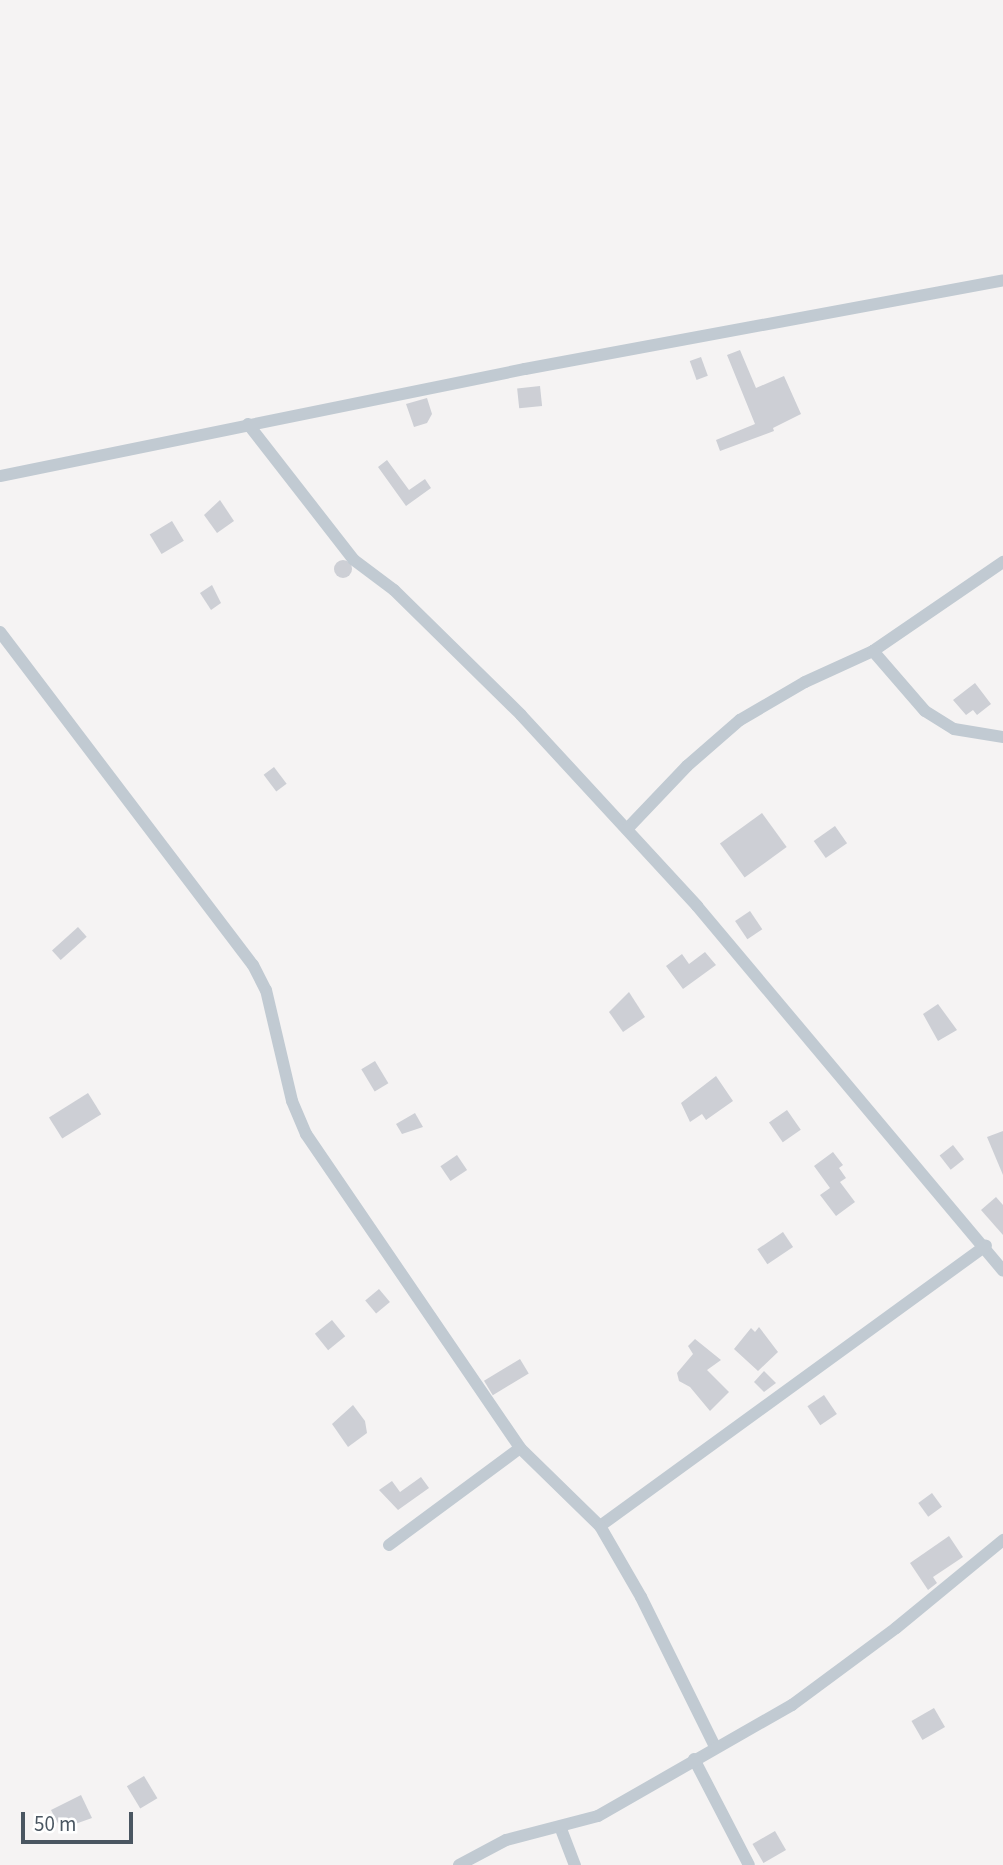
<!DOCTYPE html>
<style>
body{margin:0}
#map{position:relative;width:1003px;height:1865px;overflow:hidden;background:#f5f3f3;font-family:"Source Sans 3",sans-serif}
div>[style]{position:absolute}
.building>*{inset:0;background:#cdcfd5;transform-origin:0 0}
.round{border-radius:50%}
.minor>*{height:12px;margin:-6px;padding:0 6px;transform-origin:6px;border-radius:6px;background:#c1cad2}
span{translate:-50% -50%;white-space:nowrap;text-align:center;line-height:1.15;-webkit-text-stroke:6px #fff;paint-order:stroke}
.scale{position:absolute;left:21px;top:1812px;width:112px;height:32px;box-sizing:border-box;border:4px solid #4a5661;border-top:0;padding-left:9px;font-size:21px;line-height:24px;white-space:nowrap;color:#4a5661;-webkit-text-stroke:5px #fff;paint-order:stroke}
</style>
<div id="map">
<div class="building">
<div style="clip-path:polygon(740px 350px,756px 388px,784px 376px,801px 414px,773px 428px,774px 431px,720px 451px,716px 440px,755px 424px,727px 355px)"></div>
<div style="left:701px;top:357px;width:20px;height:12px;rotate:70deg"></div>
<div style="left:540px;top:386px;width:20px;height:23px;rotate:84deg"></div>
<div style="clip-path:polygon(427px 398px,432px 414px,427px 423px,414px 427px,406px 404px)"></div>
<div style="clip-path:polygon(387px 460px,409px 490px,425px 479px,431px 488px,406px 506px,378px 467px)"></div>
<div style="clip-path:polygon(220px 500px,234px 521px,217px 533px,204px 515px)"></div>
<div style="left:172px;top:521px;width:23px;height:26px;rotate:59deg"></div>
<div class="round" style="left:334px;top:560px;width:18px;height:18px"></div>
<div style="clip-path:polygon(212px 585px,221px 603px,211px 610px,200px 593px)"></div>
<div style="clip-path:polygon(975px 683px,991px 704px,977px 715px,973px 710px,966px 715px,953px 700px)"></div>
<div style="left:274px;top:767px;width:21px;height:13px;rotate:53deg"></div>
<div style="left:762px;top:813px;width:42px;height:52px;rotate:54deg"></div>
<div style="left:835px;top:826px;width:21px;height:26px;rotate:55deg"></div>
<div style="left:750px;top:911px;width:22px;height:18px;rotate:56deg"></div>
<div style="left:78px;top:927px;width:13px;height:35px;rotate:48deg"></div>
<div style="clip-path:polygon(705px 952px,716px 965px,683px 989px,666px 966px,682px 954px,689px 964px)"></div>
<div style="clip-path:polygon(629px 992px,645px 1017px,623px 1032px,609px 1012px)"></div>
<div style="clip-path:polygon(938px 1004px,957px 1030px,938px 1041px,923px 1014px)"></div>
<div style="left:375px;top:1061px;width:26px;height:16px;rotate:59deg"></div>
<div style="clip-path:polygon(716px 1076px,733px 1101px,706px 1120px,702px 1114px,690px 1122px,681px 1103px)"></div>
<div style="left:88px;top:1093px;width:25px;height:46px;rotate:58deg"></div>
<div style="left:787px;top:1110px;width:24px;height:22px;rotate:55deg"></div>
<div style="clip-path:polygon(415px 1113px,423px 1127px,402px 1134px,396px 1124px)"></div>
<div style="clip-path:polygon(1003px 1131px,1003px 1175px,987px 1137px)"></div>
<div style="left:953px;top:1145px;width:18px;height:17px;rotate:52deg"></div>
<div style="clip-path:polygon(833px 1152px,843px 1165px,839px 1168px,846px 1178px,840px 1182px,855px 1202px,836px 1216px,820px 1195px,830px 1188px,814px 1166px)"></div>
<div style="left:457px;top:1155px;width:18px;height:20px;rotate:56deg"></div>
<div style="clip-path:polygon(996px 1197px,1003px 1205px,1003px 1235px,981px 1210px)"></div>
<div style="left:783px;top:1232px;width:18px;height:31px;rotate:56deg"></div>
<div style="left:379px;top:1289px;width:17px;height:18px;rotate:50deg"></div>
<div style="left:332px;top:1320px;width:21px;height:22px;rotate:51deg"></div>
<div style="clip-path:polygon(759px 1327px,778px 1352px,758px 1371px,734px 1349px,751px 1328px,755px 1332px)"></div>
<div style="clip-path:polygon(695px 1339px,721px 1360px,707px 1370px,729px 1392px,710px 1411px,690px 1387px,679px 1381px,677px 1373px,693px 1354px,688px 1346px)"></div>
<div style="left:520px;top:1359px;width:17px;height:42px;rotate:59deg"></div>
<div style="clip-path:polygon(764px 1371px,776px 1383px,764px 1392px,754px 1382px)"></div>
<div style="left:824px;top:1395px;width:23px;height:20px;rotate:56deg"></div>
<div style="clip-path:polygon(353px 1405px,365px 1421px,367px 1433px,348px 1447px,332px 1424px)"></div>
<div style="clip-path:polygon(421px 1477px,429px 1488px,398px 1510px,379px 1490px,392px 1481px,400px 1492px)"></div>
<div style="left:932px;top:1493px;width:17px;height:17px;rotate:54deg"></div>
<div style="clip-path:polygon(949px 1536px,963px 1557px,933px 1577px,937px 1583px,928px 1590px,910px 1563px)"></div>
<div style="left:934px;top:1708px;width:22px;height:26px;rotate:60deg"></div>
<div style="left:144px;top:1776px;width:26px;height:20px;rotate:59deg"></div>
<div style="clip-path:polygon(81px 1795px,92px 1818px,61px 1829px,51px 1810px)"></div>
<div style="left:775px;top:1831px;width:22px;height:26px;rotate:60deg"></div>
</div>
<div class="minor">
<div style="left:248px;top:424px;width:172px;rotate:52.1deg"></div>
<div style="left:354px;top:560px;width:50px;rotate:36.9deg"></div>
<div style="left:394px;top:590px;width:178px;rotate:44.5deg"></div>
<div style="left:521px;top:715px;width:260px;rotate:47.3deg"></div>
<div style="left:697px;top:906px;width:476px;rotate:50deg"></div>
<div style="left:0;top:476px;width:536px;rotate:-11.52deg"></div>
<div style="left:525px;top:369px;width:486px;rotate:-10.5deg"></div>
<div style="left:0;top:632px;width:418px;rotate:52.8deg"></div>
<div style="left:253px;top:965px;width:28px;rotate:63deg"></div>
<div style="left:266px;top:990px;width:114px;rotate:76.8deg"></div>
<div style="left:292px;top:1101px;width:36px;rotate:67deg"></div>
<div style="left:306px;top:1134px;width:380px;rotate:55.7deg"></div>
<div style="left:873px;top:651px;width:158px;rotate:-34.4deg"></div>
<div style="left:627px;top:829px;width:87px;rotate:-46.4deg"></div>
<div style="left:687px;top:766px;width:70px;rotate:-41deg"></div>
<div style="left:740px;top:720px;width:75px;rotate:-30.3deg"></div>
<div style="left:805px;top:682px;width:75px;rotate:-24.5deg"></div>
<div style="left:873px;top:651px;width:79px;rotate:49.1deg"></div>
<div style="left:925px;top:711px;width:34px;rotate:32deg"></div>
<div style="left:954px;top:729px;width:50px;rotate:9.3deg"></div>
<div style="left:600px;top:1526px;width:477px;rotate:-36deg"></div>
<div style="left:389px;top:1545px;width:163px;rotate:-36.5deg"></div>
<div style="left:520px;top:1448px;width:112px;rotate:44.3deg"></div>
<div style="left:600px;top:1526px;width:82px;rotate:60deg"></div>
<div style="left:641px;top:1597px;width:167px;rotate:63.7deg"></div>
<div style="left:694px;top:1759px;width:119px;rotate:62.6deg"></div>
<div style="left:561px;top:1829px;width:39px;rotate:69deg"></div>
<div style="left:459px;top:1865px;width:53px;rotate:-28deg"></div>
<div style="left:506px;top:1840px;width:95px;rotate:-14.6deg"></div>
<div style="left:598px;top:1816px;width:224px;rotate:-29.8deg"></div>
<div style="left:792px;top:1705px;width:129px;rotate:-36.5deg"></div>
<div style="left:896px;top:1628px;width:139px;rotate:-39.4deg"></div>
</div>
<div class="scale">50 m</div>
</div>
